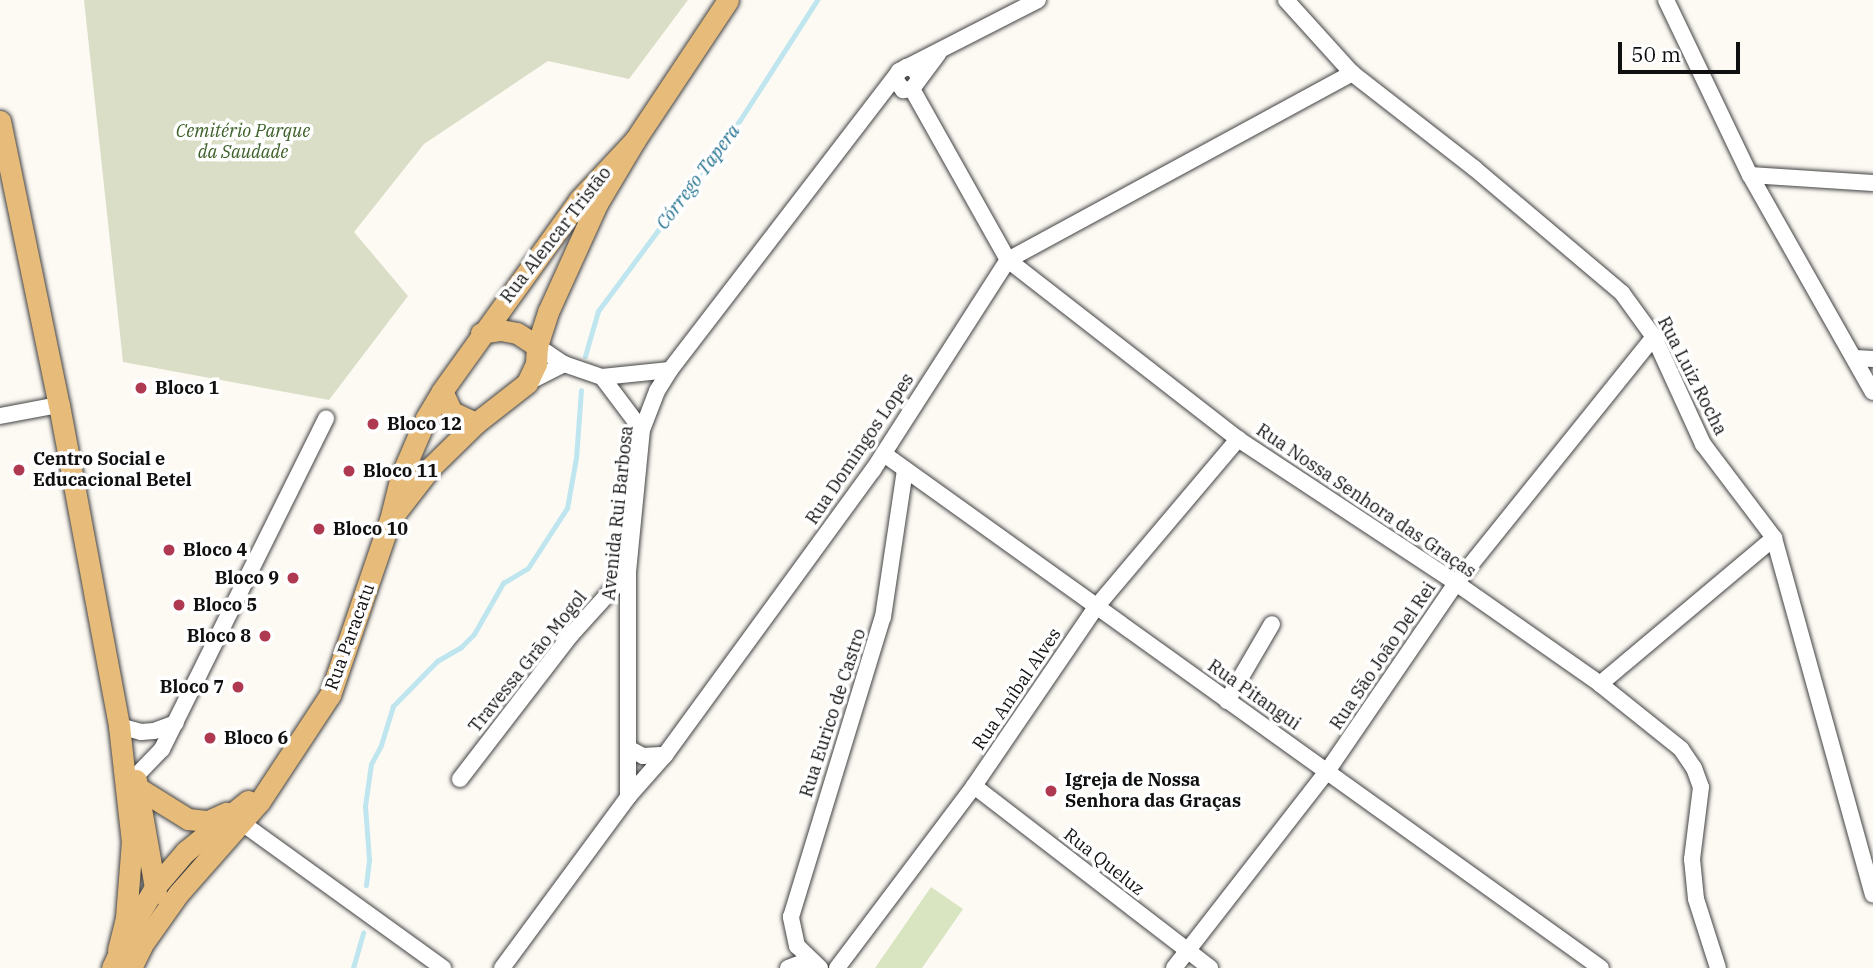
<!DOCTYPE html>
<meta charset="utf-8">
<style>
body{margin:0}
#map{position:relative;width:1873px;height:968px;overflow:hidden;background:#fdfaf4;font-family:"IBM Plex Serif",serif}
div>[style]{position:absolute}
.green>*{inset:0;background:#d9e5c1}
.cemetery>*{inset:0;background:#dadec6}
.stream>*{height:5px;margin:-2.5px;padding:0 2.5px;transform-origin:2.5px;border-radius:2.5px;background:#bfe5ef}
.roads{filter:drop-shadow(0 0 2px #434343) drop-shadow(0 0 2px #434343)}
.minor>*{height:16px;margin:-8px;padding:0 8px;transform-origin:8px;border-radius:8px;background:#fff}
.major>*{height:21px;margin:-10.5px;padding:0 10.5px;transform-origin:10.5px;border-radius:10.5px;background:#e7bb7a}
.dots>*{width:19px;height:19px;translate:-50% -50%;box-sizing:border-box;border:4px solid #fff;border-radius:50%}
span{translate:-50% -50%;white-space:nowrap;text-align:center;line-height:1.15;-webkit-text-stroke:7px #fff;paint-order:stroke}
.park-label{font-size:18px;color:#3c6028;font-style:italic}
.street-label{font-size:18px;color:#101010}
.poi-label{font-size:18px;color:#101010;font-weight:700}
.left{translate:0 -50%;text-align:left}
.right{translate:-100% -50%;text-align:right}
.water-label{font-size:19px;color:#287592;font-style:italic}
.scale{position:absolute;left:1618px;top:42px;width:122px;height:32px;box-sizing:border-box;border:4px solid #101010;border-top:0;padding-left:9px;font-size:21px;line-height:24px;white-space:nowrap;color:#101010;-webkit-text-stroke:5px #fff;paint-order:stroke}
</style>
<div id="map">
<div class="green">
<div style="clip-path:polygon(931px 887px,963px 909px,922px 968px,875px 968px)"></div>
</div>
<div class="cemetery">
<div style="clip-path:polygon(84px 0,688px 0,629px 79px,548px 61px,424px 144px,354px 232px,408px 296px,329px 400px,123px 362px)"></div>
</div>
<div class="stream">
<div style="left:585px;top:356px;width:47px;rotate:-73.9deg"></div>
<div style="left:598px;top:311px;width:238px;rotate:-53.4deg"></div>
<div style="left:740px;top:120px;width:143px;rotate:-57.3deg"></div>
<div style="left:366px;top:885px;width:26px;rotate:-83deg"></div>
<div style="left:369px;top:859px;width:53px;rotate:-94.3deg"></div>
<div style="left:365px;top:806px;width:42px;rotate:-81.9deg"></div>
<div style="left:371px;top:764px;width:21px;rotate:-62deg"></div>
<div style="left:381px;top:745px;width:41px;rotate:-72.9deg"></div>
<div style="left:393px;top:706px;width:63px;rotate:-45.6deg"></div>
<div style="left:437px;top:661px;width:28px;rotate:-30deg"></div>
<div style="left:461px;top:647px;width:18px;rotate:-45deg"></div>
<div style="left:474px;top:634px;width:59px;rotate:-60.4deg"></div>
<div style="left:503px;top:583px;width:29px;rotate:-31deg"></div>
<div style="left:528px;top:568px;width:72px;rotate:-57deg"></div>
<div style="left:567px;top:508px;width:51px;rotate:-79.8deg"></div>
<div style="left:576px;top:458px;width:68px;rotate:-85.8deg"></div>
<div style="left:353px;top:968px;width:37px;rotate:-74deg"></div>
</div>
<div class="roads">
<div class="minor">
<div style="left:1286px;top:0;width:98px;rotate:47.9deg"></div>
<div style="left:1352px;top:73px;width:155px;rotate:37.9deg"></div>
<div style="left:1474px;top:168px;width:194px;rotate:40.2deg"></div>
<div style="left:1622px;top:293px;width:54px;rotate:54deg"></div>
<div style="left:1654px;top:337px;width:118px;rotate:65.4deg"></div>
<div style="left:1703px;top:444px;width:118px;rotate:52.9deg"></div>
<div style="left:1774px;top:538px;width:370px;rotate:74.5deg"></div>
<div style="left:1666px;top:0;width:194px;rotate:64.4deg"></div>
<div style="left:1750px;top:175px;width:249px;rotate:60.5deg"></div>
<div style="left:907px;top:67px;width:147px;rotate:-27.1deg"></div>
<div style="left:919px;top:78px;width:9px;rotate:-117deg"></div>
<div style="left:915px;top:70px;width:9px;rotate:-159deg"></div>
<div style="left:907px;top:67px;width:9px;rotate:153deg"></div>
<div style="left:899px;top:71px;width:9px;rotate:117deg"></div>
<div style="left:895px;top:79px;width:14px;rotate:54deg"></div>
<div style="left:903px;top:90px;width:9px;rotate:-6deg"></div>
<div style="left:912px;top:89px;width:44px;rotate:-53.4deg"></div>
<div style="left:912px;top:89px;width:196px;rotate:60.7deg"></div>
<div style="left:1008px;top:260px;width:291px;rotate:37.9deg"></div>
<div style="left:1238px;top:439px;width:261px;rotate:33.4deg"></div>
<div style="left:1456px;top:583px;width:176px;rotate:35deg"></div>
<div style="left:1600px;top:684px;width:104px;rotate:38.7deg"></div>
<div style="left:1681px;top:749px;width:23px;rotate:56deg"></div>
<div style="left:1694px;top:768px;width:20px;rotate:70deg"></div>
<div style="left:1701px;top:787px;width:73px;rotate:97.1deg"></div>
<div style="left:1692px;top:859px;width:40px;rotate:84.3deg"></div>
<div style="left:1696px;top:899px;width:72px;rotate:72.3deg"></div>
<div style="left:1750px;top:175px;width:123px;rotate:3.7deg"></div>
<div style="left:537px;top:346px;width:32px;rotate:34deg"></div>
<div style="left:564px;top:364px;width:40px;rotate:18.9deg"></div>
<div style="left:602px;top:377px;width:68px;rotate:-5.9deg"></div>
<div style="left:1855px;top:358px;width:18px;rotate:3deg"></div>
<div style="left:602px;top:377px;width:66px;rotate:53deg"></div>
<div style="left:527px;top:383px;width:42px;rotate:-27.2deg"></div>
<div style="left:0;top:416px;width:60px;rotate:-10.6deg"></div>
<div style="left:884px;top:454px;width:882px;rotate:35.64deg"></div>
<div style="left:1600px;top:684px;width:227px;rotate:-40deg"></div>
<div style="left:1227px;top:701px;width:89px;rotate:-59.7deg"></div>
<div style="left:119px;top:726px;width:23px;rotate:15deg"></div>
<div style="left:141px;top:732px;width:13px;rotate:-4deg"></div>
<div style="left:154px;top:731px;width:23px;rotate:-20deg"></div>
<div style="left:628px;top:748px;width:17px;rotate:28deg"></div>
<div style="left:643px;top:756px;width:22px;rotate:-3deg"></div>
<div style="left:135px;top:777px;width:39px;rotate:-46deg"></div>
<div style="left:162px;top:749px;width:369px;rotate:-63.6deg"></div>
<div style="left:460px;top:779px;width:182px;rotate:-52.4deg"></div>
<div style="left:571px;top:635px;width:85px;rotate:-47.9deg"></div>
<div style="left:974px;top:786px;width:298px;rotate:37.6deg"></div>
<div style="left:628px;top:797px;width:225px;rotate:-90deg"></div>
<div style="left:628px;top:572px;width:143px;rotate:-84.4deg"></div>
<div style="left:642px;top:430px;width:42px;rotate:-69deg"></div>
<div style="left:657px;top:391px;width:25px;rotate:-58deg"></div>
<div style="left:670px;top:370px;width:372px;rotate:-52.5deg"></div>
<div style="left:242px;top:823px;width:248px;rotate:35.8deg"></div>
<div style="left:502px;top:968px;width:212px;rotate:-53.6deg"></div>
<div style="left:628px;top:797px;width:56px;rotate:-48.6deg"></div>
<div style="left:665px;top:755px;width:353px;rotate:-53.9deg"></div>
<div style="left:873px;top:470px;width:250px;rotate:-57.3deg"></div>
<div style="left:1008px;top:260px;width:392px;rotate:-28.5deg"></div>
<div style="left:788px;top:968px;width:22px;rotate:-21deg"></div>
<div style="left:820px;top:968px;width:32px;rotate:-136deg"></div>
<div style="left:797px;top:946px;width:30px;rotate:-102deg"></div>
<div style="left:791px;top:917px;width:314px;rotate:-73deg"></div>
<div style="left:883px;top:617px;width:149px;rotate:-81.5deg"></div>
<div style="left:837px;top:968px;width:228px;rotate:-53deg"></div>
<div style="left:974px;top:786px;width:218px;rotate:-55.7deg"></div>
<div style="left:1097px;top:606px;width:219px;rotate:-49.8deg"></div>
<div style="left:1174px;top:968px;width:251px;rotate:-52.1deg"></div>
<div style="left:1328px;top:770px;width:227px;rotate:-55.6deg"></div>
<div style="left:1456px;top:583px;width:316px;rotate:-51.2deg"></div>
</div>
<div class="major">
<div style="left:0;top:121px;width:290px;rotate:78.3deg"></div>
<div style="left:59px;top:405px;width:327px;rotate:79.4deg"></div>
<div style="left:119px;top:726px;width:116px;rotate:83.6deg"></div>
<div style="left:132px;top:841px;width:77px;rotate:94.5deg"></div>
<div style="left:126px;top:918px;width:33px;rotate:104deg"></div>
<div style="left:481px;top:333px;width:20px;rotate:-9deg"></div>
<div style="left:501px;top:330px;width:16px;rotate:11deg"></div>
<div style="left:517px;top:333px;width:24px;rotate:33deg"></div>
<div style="left:442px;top:391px;width:23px;rotate:65deg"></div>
<div style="left:452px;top:412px;width:26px;rotate:25deg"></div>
<div style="left:396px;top:512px;width:57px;rotate:-52.1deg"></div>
<div style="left:431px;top:467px;width:63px;rotate:-44.4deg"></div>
<div style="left:476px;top:423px;width:65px;rotate:-38.1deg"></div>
<div style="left:527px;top:383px;width:21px;rotate:-65deg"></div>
<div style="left:536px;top:364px;width:18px;rotate:-87deg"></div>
<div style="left:537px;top:346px;width:36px;rotate:-72deg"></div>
<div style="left:548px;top:312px;width:119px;rotate:-65.6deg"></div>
<div style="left:597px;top:204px;width:74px;rotate:-59.3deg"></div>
<div style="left:635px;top:140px;width:168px;rotate:-56.4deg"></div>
<div style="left:136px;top:780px;width:115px;rotate:80deg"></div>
<div style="left:138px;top:788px;width:59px;rotate:31.8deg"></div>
<div style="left:188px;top:819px;width:20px;rotate:6deg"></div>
<div style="left:208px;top:821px;width:20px;rotate:-24deg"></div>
<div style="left:112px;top:968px;width:47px;rotate:-65.1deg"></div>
<div style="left:132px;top:925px;width:46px;rotate:-58.4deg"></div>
<div style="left:156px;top:886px;width:45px;rotate:-49.5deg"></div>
<div style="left:185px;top:852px;width:81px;rotate:-39deg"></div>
<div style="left:131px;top:968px;width:25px;rotate:-64deg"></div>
<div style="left:142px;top:945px;width:62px;rotate:-54.8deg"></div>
<div style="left:178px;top:894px;width:124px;rotate:-48.6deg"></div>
<div style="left:260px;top:801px;width:127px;rotate:-56.6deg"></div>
<div style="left:330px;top:695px;width:185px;rotate:-71.1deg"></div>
<div style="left:390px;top:520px;width:45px;rotate:-76deg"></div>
<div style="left:401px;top:476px;width:63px;rotate:-66.7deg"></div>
<div style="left:426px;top:418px;width:31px;rotate:-59deg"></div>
<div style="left:442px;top:391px;width:235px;rotate:-54.3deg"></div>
<div style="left:579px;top:200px;width:82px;rotate:-47deg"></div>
</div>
</div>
<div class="dots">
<div style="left:141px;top:388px;background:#ae3951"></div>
<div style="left:373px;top:424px;background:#ae3951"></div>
<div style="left:19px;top:470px;background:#ae3951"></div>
<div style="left:349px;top:471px;background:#ae3951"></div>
<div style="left:319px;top:529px;background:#ae3951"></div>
<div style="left:169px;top:550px;background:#ae3951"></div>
<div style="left:293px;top:578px;background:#ae3951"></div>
<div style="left:179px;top:605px;background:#ae3951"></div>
<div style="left:265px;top:636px;background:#ae3951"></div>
<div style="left:238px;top:687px;background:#ae3951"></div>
<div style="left:210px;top:738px;background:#ae3951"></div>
<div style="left:1051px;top:791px;background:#ae3951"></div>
</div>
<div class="park-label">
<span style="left:243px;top:142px">Cemitério Parque<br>da Saudade</span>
</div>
<div class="street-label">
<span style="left:556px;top:235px;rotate:-52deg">Rua Alencar Tristão</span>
<span style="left:1692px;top:376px;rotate:63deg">Rua Luiz Rocha</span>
<span style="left:860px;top:449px;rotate:-56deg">Rua Domingos Lopes</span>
<span style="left:1366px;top:501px;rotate:34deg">Rua Nossa Senhora das Graças</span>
<span style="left:618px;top:513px;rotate:-84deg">Avenida Rui Barbosa</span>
<span style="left:350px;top:637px;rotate:-70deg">Rua Paracatu</span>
<span style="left:1383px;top:656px;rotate:-56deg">Rua São João Del Rei</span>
<span style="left:528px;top:662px;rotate:-51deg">Travessa Grão Mogol</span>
<span style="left:1017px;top:689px;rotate:-56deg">Rua Aníbal Alves</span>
<span style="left:1254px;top:695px;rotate:35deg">Rua Pitangui</span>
<span style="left:833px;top:713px;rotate:-72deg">Rua Eurico de Castro</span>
<span style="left:1104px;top:862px;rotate:38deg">Rua Queluz</span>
</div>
<div class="poi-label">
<span class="left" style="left:155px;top:388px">Bloco 1</span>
<span class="left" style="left:387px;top:424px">Bloco 12</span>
<span class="left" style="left:33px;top:470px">Centro Social e<br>Educacional Betel</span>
<span class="left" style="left:363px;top:471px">Bloco 11</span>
<span class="left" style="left:333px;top:529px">Bloco 10</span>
<span class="left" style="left:183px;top:550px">Bloco 4</span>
<span class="right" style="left:279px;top:578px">Bloco 9</span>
<span class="left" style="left:193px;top:605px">Bloco 5</span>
<span class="right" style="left:251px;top:636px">Bloco 8</span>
<span class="right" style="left:224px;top:687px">Bloco 7</span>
<span class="left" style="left:224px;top:738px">Bloco 6</span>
<span class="left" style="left:1065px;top:791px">Igreja de Nossa<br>Senhora das Graças</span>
</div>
<div class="water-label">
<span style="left:698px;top:177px;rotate:-53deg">Córrego Tapera</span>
</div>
<div class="scale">50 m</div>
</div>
